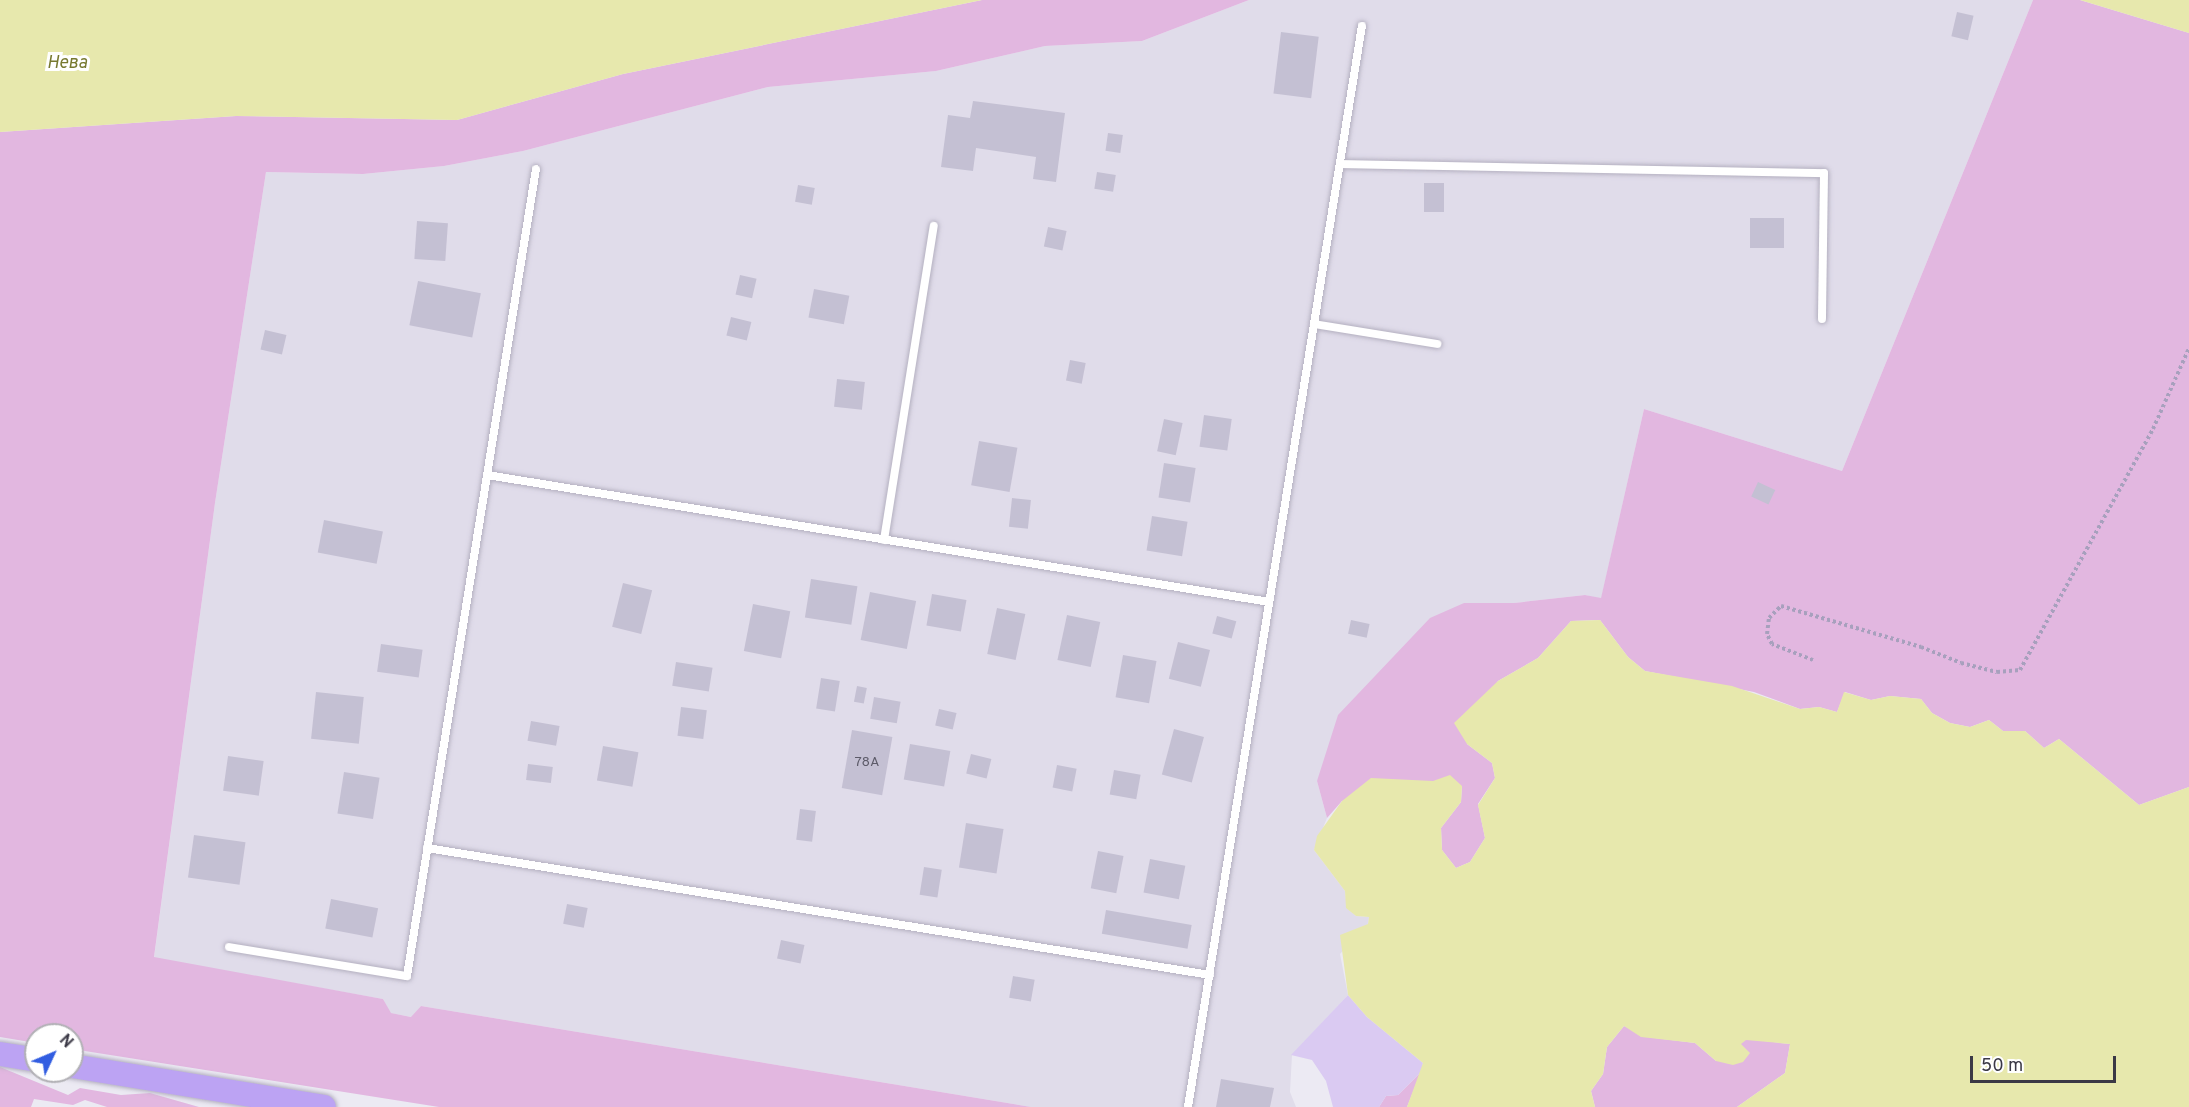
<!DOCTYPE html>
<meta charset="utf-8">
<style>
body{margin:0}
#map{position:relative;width:2189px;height:1107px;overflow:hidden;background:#eceaf3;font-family:Overpass,sans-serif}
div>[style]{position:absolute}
.residential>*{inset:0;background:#e0dcea}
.green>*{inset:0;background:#e2b7e0}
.sand>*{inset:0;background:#dacaf2}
.water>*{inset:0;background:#e7e8ad}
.building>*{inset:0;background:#c4c0d3;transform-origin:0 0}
.path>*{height:4px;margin-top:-2px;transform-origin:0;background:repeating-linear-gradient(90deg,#a7a0bd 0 3px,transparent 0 6px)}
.roads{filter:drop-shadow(0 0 2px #b4b0c0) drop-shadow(0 0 2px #b4b0c0)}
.service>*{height:8px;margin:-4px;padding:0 4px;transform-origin:4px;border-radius:4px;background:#fff}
.primary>*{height:24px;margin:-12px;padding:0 12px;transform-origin:12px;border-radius:12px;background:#bca3f3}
span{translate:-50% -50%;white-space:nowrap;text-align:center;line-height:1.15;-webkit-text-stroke:6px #fff;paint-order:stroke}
.number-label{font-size:14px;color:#5d5b69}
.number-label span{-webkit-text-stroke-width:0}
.water-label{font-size:18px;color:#777930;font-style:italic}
.north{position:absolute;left:24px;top:1023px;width:60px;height:60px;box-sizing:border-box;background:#fff;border:2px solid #b1b0b5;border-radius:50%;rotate:46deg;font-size:16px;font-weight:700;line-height:24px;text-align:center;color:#3b3946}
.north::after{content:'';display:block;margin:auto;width:21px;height:27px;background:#325de1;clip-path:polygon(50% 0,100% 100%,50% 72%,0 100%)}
.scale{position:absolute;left:1970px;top:1056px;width:146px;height:27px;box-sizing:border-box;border:3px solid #3b3946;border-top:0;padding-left:8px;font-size:18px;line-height:21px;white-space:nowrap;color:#3b3946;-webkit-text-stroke:4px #fff;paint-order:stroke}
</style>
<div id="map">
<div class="residential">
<div style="clip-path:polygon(1249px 0,2033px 0,1842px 471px,1644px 409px,1601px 599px,1585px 595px,1514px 603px,1464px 603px,1317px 781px,1327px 818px,1314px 850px,1345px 891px,1347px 908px,1356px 916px,1369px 917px,1368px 924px,1340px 954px,1348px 995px,1292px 1055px,1290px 1092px,1296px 1107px,1031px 1107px,421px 1006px,412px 1017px,390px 1013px,383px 999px,154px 958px,215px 503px,266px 172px,363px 174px,444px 166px,523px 151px,768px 87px,936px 71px,1045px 46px,1142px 41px)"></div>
</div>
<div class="green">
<div style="clip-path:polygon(982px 0,1249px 0,1142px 41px,1045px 46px,936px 71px,768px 87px,523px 151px,444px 166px,363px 174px,266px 172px,215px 503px,154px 957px,383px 999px,391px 1013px,411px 1017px,421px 1006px,1031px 1107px,439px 1107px,72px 1049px,72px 1035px,36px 1035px,36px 1043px,0 1037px,0 132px,236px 116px,457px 120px,623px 74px)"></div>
<div style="clip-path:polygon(2033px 0,2080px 0,2189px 33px,2189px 787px,2139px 805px,2059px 739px,2044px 748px,2025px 731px,2003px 731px,1989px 720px,1970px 727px,1950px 723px,1932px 713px,1921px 699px,1890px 696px,1871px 700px,1845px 692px,1837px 712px,1819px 707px,1800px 709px,1754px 692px,1645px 671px,1628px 657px,1600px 620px,1571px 621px,1538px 658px,1498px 681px,1467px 744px,1492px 763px,1495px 778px,1478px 804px,1485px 838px,1470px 862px,1456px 868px,1442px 850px,1441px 828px,1461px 802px,1462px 786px,1419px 781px,1342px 801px,1327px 818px,1317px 781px,1338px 715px,1430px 618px,1464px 603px,1514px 603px,1585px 595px,1601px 598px,1644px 409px,1842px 471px)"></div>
<div style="clip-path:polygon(1624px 1026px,1655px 1038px,1695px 1043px,1716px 1061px,1746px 1039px,1790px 1044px,1785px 1073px,1737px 1107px,1595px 1107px,1591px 1091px,1603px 1074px,1607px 1047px)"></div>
<div style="clip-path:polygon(0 1067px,68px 1095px,80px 1088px,121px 1095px,150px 1093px,199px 1107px,107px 1107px,85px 1100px,73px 1105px,34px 1099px,31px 1107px,0 1107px)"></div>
<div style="clip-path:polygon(1421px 1072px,1407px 1107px,1379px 1107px,1386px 1096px,1398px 1095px)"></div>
</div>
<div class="sand">
<div style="clip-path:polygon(1348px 995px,1367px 1017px,1423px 1063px,1421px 1072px,1398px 1095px,1386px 1096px,1379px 1107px,1333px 1107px,1326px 1081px,1312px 1060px,1291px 1055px)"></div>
</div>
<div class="water">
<div style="clip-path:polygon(0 0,982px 0,623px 74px,457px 120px,236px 116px,0 132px)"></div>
<div style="clip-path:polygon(2080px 0,2189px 0,2189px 33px)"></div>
<div style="clip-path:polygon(1600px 620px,1628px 657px,1645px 671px,1732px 686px,1800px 709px,1819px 707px,1837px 712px,1844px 692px,1871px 700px,1890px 696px,1921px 699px,1932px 713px,1950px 723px,1970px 727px,1989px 720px,2003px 731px,2025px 731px,2044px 748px,2059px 739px,2139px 805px,2189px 787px,2189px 1107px,1737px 1107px,1785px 1073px,1790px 1044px,1746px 1040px,1741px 1044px,1750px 1053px,1743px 1062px,1733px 1065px,1716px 1061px,1695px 1043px,1641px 1037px,1624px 1026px,1607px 1047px,1603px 1074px,1591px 1091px,1595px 1107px,1407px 1107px,1423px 1063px,1367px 1017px,1348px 995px,1340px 935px,1368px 924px,1369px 917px,1356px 916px,1346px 908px,1345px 891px,1314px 850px,1317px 836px,1342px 801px,1371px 778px,1433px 781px,1450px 775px,1462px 786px,1461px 802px,1441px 828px,1442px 850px,1456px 868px,1470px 862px,1485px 838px,1478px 805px,1495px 778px,1492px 763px,1467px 744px,1454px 723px,1498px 681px,1538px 658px,1571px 621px)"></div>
</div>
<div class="building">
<div style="left:1957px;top:12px;width:17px;height:25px;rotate:13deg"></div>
<div style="left:1281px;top:32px;width:38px;height:62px;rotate:7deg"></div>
<div style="clip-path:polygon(973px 101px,1065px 113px,1056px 182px,1033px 179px,1036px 157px,976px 148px,973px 171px,941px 167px,948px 115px,970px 118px)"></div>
<div style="left:1108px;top:133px;width:15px;height:18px;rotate:8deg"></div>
<div style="left:1097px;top:172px;width:19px;height:17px;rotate:9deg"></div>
<div style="left:1424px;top:183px;width:20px;height:29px"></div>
<div style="left:798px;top:185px;width:17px;height:17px;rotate:10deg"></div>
<div style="left:1750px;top:218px;width:34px;height:30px"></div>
<div style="left:417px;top:221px;width:31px;height:38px;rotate:4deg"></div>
<div style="left:1048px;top:227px;width:19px;height:20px;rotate:12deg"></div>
<div style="left:740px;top:275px;width:17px;height:20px;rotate:13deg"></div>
<div style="left:418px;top:281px;width:64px;height:45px;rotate:11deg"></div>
<div style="left:814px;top:289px;width:36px;height:29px;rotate:11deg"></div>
<div style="left:731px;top:317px;width:21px;height:19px;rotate:14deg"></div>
<div style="left:265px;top:330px;width:22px;height:20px;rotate:13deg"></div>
<div style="left:1070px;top:360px;width:16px;height:21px;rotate:11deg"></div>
<div style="left:837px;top:379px;width:28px;height:28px;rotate:6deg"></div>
<div style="left:1204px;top:415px;width:28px;height:32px;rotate:8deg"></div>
<div style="left:1164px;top:419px;width:19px;height:33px;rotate:12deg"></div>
<div style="left:979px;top:441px;width:39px;height:45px;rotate:10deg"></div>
<div style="left:1164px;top:463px;width:32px;height:35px;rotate:9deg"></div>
<div style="left:1758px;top:482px;width:19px;height:16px;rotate:25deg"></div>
<div style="left:1012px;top:498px;width:19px;height:29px;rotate:6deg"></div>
<div style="left:1152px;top:516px;width:36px;height:35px;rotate:9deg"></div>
<div style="left:324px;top:520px;width:60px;height:33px;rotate:11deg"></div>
<div style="left:811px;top:579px;width:47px;height:39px;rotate:9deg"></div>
<div style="left:623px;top:583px;width:30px;height:45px;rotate:14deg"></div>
<div style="left:870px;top:592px;width:47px;height:49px;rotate:11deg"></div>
<div style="left:932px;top:594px;width:35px;height:32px;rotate:10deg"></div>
<div style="left:753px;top:604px;width:38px;height:48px;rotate:11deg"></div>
<div style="left:997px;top:608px;width:29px;height:47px;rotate:12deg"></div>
<div style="left:1067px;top:615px;width:34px;height:46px;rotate:12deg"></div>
<div style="left:1217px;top:616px;width:20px;height:18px;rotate:15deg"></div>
<div style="left:1351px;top:620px;width:19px;height:14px;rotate:12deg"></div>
<div style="left:1178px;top:642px;width:33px;height:38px;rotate:14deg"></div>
<div style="left:381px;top:644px;width:42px;height:28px;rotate:8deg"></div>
<div style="left:1123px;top:655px;width:34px;height:43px;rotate:10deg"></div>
<div style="left:676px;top:662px;width:37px;height:24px;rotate:9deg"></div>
<div style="left:821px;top:678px;width:19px;height:31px;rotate:9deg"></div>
<div style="left:857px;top:686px;width:10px;height:16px;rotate:11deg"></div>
<div style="left:316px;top:692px;width:48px;height:47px;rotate:6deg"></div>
<div style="left:874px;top:697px;width:27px;height:22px;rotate:10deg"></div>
<div style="left:681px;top:707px;width:26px;height:29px;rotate:7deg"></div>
<div style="left:939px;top:709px;width:18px;height:17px;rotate:13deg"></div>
<div style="left:531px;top:721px;width:29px;height:20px;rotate:10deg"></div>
<div style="left:1174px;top:729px;width:31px;height:47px;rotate:15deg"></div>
<div style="left:852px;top:730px;width:41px;height:59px;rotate:10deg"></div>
<div style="left:910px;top:744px;width:41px;height:36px;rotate:10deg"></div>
<div style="left:603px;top:746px;width:36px;height:35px;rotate:10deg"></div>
<div style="left:971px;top:754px;width:21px;height:20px;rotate:14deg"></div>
<div style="left:228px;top:756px;width:36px;height:35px;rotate:8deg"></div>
<div style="left:528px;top:764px;width:25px;height:16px;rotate:7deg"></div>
<div style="left:1057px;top:765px;width:20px;height:23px;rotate:11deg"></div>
<div style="left:1114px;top:770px;width:27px;height:25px;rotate:10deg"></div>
<div style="left:344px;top:772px;width:36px;height:42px;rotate:9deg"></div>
<div style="left:800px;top:809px;width:16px;height:31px;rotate:7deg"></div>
<div style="left:966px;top:823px;width:38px;height:45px;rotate:9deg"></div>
<div style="left:194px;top:835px;width:52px;height:43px;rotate:8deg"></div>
<div style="left:1098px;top:851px;width:26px;height:38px;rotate:11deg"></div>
<div style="left:1150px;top:859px;width:36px;height:34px;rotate:11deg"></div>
<div style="left:924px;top:867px;width:18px;height:28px;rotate:9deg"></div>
<div style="left:331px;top:899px;width:48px;height:30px;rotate:11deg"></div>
<div style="left:567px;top:904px;width:21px;height:20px;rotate:11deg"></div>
<div style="left:1106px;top:910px;width:87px;height:24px;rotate:10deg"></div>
<div style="left:781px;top:940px;width:24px;height:19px;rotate:12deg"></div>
<div style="left:1013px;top:976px;width:22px;height:22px;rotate:10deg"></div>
<div style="clip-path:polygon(1221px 1079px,1274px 1088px,1270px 1107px,1216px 1107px)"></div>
</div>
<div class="path">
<div style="left:1813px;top:660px;width:44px;rotate:-158.7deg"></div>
<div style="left:1772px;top:644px;width:11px;rotate:-117deg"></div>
<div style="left:1767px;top:634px;width:16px;rotate:-83deg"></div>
<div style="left:1769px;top:618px;width:17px;rotate:-45deg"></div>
<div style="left:1781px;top:606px;width:146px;rotate:16.3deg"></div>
<div style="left:1921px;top:647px;width:43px;rotate:21.8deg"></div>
<div style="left:1961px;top:663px;width:37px;rotate:14deg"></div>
<div style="left:1997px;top:672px;width:23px;rotate:-5deg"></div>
<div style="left:2020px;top:670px;width:275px;rotate:-61.1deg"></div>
<div style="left:2153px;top:429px;width:89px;rotate:-66deg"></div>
</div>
<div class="roads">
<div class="service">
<div style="left:1342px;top:164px;width:482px;rotate:1.1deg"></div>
<div style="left:1824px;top:173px;width:146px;rotate:90.8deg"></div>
<div style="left:1314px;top:324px;width:125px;rotate:9.2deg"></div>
<div style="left:487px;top:475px;width:792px;rotate:9.22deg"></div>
<div style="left:884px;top:540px;width:318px;rotate:-81deg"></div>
<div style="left:427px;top:848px;width:793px;rotate:9.21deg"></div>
<div style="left:229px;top:947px;width:180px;rotate:9.3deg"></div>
<div style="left:407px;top:976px;width:817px;rotate:-80.92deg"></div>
<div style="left:1188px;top:1107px;width:1095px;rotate:-80.86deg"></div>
</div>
<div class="primary">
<div style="left:0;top:1054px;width:36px;rotate:9deg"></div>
<div style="left:72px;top:1066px;width:255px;rotate:9.2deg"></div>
</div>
</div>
<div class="number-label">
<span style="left:867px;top:763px">78А</span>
</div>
<div class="water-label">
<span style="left:67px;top:64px">Нева</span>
</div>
<div class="north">N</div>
<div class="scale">50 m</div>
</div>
